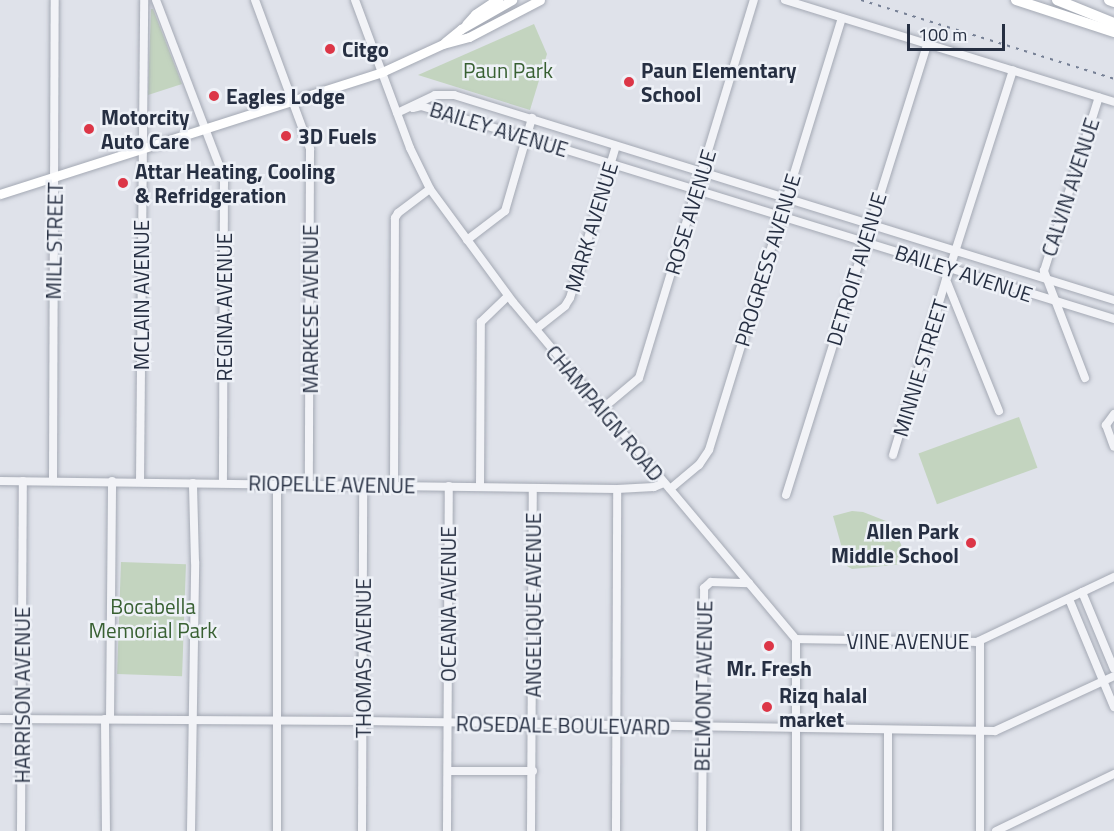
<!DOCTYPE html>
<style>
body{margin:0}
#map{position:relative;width:1114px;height:831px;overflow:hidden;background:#dfe2ea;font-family:"Titillium Web",sans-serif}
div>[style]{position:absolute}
.green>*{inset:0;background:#c3d4bf;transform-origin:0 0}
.roads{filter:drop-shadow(0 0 2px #a4a9b4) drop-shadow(0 0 2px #a4a9b4)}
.minor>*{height:8px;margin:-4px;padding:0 4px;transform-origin:4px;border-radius:4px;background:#f2f3f7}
.major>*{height:9px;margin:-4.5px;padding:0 4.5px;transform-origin:4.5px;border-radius:4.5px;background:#fff}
.highway>*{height:10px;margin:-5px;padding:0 5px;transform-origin:5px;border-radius:5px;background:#fff}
.rail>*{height:2px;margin-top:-1px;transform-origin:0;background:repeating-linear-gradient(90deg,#768095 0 3px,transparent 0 9px)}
.dots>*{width:16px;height:16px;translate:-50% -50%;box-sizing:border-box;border:3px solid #eef1f7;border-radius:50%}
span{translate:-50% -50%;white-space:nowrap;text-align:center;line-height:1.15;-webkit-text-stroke:5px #eef1f7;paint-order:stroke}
.poi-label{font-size:21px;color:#262f42;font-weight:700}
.left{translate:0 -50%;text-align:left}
.right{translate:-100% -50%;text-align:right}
.park-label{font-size:21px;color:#386032}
.street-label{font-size:21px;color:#262f42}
.scale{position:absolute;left:907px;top:24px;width:98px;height:27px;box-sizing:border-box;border:3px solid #262f42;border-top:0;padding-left:8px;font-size:18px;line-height:21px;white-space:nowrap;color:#262f42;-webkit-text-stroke:4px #eef1f7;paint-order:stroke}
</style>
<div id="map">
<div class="green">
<div style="clip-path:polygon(151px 9px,153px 9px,182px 84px,148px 95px)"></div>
<div style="clip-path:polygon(534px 24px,547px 54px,530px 110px,418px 75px)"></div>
<div style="left:1019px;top:417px;width:54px;height:107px;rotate:70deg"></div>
<div style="clip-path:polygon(852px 511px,863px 512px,886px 521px,901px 544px,904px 564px,852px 569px,847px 566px,833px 516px)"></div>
<div style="left:121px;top:562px;width:65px;height:112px;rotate:2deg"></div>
</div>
<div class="roads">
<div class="minor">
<div style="left:156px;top:0;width:191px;rotate:69.1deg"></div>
<div style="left:224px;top:178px;width:304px;rotate:90.2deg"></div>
<div style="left:255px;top:0;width:159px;rotate:69.7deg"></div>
<div style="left:310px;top:149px;width:335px;rotate:90.2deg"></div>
<div style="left:355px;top:0;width:158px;rotate:69.6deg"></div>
<div style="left:410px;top:148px;width:46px;rotate:64deg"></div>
<div style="left:430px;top:189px;width:140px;rotate:53.7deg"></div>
<div style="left:513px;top:302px;width:440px;rotate:50deg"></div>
<div style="left:796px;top:639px;width:192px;rotate:90deg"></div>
<div style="left:785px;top:0;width:344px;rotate:17.2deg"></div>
<div style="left:413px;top:108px;width:8px;rotate:-14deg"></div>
<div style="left:421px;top:106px;width:112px;rotate:16.7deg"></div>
<div style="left:528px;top:138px;width:613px;rotate:17.16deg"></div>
<div style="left:397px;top:113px;width:42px;rotate:-25.3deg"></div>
<div style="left:435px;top:95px;width:19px"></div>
<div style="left:454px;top:95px;width:691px;rotate:17.26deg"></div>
<div style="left:467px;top:240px;width:48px;rotate:-37.3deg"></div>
<div style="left:505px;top:211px;width:97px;rotate:-73.8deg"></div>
<div style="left:536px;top:329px;width:37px;rotate:-38deg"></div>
<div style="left:565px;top:306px;width:9px;rotate:-58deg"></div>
<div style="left:570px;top:298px;width:159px;rotate:-73.2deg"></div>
<div style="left:1085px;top:378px;width:115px;rotate:-111deg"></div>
<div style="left:1044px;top:271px;width:182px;rotate:-72.5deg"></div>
<div style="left:602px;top:409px;width:48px;rotate:-40deg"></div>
<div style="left:639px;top:378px;width:395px;rotate:-73.1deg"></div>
<div style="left:999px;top:411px;width:141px;rotate:-112deg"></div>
<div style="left:946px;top:280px;width:220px;rotate:-72.3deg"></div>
<div style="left:1114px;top:414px;width:14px;rotate:126deg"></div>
<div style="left:1106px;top:425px;width:23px;rotate:70deg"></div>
<div style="left:893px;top:455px;width:183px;rotate:-73.2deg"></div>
<div style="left:0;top:481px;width:617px;rotate:0.74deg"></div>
<div style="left:617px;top:489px;width:37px;rotate:-3deg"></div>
<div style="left:654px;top:487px;width:11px;rotate:-22deg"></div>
<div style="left:53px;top:481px;width:481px;rotate:-89.8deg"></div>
<div style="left:140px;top:481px;width:481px;rotate:-89.5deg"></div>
<div style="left:277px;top:484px;width:347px;rotate:90deg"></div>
<div style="left:394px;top:486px;width:268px;rotate:-89.8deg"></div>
<div style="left:395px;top:218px;width:6px;rotate:-59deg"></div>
<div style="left:398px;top:213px;width:40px;rotate:-37deg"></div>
<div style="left:480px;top:487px;width:165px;rotate:-89.7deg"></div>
<div style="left:481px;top:322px;width:37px;rotate:-44deg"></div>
<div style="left:670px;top:489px;width:38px;rotate:-40deg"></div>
<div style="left:699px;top:465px;width:18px;rotate:-56deg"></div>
<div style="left:709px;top:450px;width:452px;rotate:-72.9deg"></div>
<div style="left:786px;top:495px;width:473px;rotate:-72.6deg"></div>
<div style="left:1082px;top:592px;width:83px;rotate:67.4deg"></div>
<div style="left:1069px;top:599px;width:117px;rotate:67.4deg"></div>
<div style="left:796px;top:639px;width:181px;rotate:0.9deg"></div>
<div style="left:977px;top:642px;width:152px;rotate:-25.4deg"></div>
<div style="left:980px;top:641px;width:190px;rotate:90deg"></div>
<div style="left:0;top:719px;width:363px;rotate:0.3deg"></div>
<div style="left:363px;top:721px;width:632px;rotate:0.91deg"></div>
<div style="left:995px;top:731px;width:131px;rotate:-24.8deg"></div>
<div style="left:105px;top:719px;width:112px;rotate:89.5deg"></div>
<div style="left:110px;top:719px;width:238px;rotate:-89.5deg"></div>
<div style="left:888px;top:730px;width:101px;rotate:90deg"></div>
<div style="left:448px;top:771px;width:85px"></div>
<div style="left:21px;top:831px;width:350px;rotate:-89.7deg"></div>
<div style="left:191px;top:831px;width:269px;rotate:-89.1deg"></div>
<div style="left:195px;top:562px;width:79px;rotate:-91.5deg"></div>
<div style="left:362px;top:831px;width:346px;rotate:-89.8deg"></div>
<div style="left:447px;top:831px;width:345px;rotate:-89.7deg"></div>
<div style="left:531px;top:831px;width:343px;rotate:-89.7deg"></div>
<div style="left:616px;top:831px;width:342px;rotate:-89.8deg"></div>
<div style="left:702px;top:831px;width:243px;rotate:-89.5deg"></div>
<div style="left:704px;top:588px;width:9px;rotate:-41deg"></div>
<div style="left:711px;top:582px;width:38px;rotate:2deg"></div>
<div style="left:996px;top:831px;width:131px;rotate:-25.8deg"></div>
</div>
<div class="major">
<div style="left:445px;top:42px;width:21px;rotate:-39deg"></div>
<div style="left:461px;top:29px;width:59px;rotate:-29.6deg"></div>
<div style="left:0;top:194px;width:401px;rotate:-17.7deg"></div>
<div style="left:382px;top:72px;width:67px;rotate:-24.7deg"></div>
<div style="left:443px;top:44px;width:27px;rotate:-15deg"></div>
<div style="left:469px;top:37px;width:80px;rotate:-27.5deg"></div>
</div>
<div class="highway">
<div style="left:1016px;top:0;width:103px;rotate:18.1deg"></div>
<div style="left:1057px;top:0;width:61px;rotate:22deg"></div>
<div style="left:1109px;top:0;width:5px;rotate:22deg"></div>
<div style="left:467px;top:25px;width:13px;rotate:-48deg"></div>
<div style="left:476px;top:15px;width:27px;rotate:-34deg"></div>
</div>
</div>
<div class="rail">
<div style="left:861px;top:0;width:265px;rotate:17.3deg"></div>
</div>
<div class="dots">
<div style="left:330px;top:49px;background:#dc3647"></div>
<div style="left:629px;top:82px;background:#dc3647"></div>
<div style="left:214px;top:96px;background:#dc3647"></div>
<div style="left:89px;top:129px;background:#dc3647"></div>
<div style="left:286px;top:136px;background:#dc3647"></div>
<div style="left:123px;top:183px;background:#dc3647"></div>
<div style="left:971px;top:543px;background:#dc3647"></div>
<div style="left:769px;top:646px;background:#dc3647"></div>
<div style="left:767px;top:707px;background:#dc3647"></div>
</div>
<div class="poi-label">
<span class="left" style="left:342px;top:49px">Citgo</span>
<span class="left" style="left:641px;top:82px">Paun Elementary<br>School</span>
<span class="left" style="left:226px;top:96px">Eagles Lodge</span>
<span class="left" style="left:101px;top:129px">Motorcity<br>Auto Care</span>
<span class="left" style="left:298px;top:136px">3D Fuels</span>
<span class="left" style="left:135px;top:183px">Attar Heating, Cooling<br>&amp; Refridgeration</span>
<span class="right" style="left:959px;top:543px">Allen Park<br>Middle School</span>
<span style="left:769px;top:668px">Mr. Fresh</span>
<span class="left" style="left:779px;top:707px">Rizq halal<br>market</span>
</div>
<div class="park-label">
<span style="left:508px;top:70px">Paun Park</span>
<span style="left:153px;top:618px">Bocabella<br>Memorial Park</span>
</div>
<div class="street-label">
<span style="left:499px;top:129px;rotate:17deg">BAILEY AVENUE</span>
<span style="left:1070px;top:187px;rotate:-72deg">CALVIN AVENUE</span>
<span style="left:690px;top:212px;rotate:-73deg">ROSE AVENUE</span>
<span style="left:591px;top:227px;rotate:-73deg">MARK AVENUE</span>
<span style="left:54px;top:241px;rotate:-89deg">MILL STREET</span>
<span style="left:767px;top:260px;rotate:-73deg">PROGRESS AVENUE</span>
<span style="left:856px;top:269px;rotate:-73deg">DETROIT AVENUE</span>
<span style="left:964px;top:273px;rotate:18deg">BAILEY AVENUE</span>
<span style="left:141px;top:295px;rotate:-90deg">MCLAIN AVENUE</span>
<span style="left:224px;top:307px;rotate:-90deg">REGINA AVENUE</span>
<span style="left:310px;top:309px;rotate:-90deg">MARKESE AVENUE</span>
<span style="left:920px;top:368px;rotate:-73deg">MINNIE STREET</span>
<span style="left:605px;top:413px;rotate:50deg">CHAMPAIGN ROAD</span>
<span style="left:332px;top:484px;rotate:1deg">RIOPELLE AVENUE</span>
<span style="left:448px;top:604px;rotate:-90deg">OCEANA AVENUE</span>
<span style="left:533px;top:605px;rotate:-90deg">ANGELIQUE AVENUE</span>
<span style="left:908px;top:641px">VINE AVENUE</span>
<span style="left:363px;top:658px;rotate:-90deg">THOMAS AVENUE</span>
<span style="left:703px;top:686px;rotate:-89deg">BELMONT AVENUE</span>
<span style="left:22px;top:695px;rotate:-90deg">HARRISON AVENUE</span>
<span style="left:563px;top:725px;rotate:1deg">ROSEDALE BOULEVARD</span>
</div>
<div class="scale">100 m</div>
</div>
